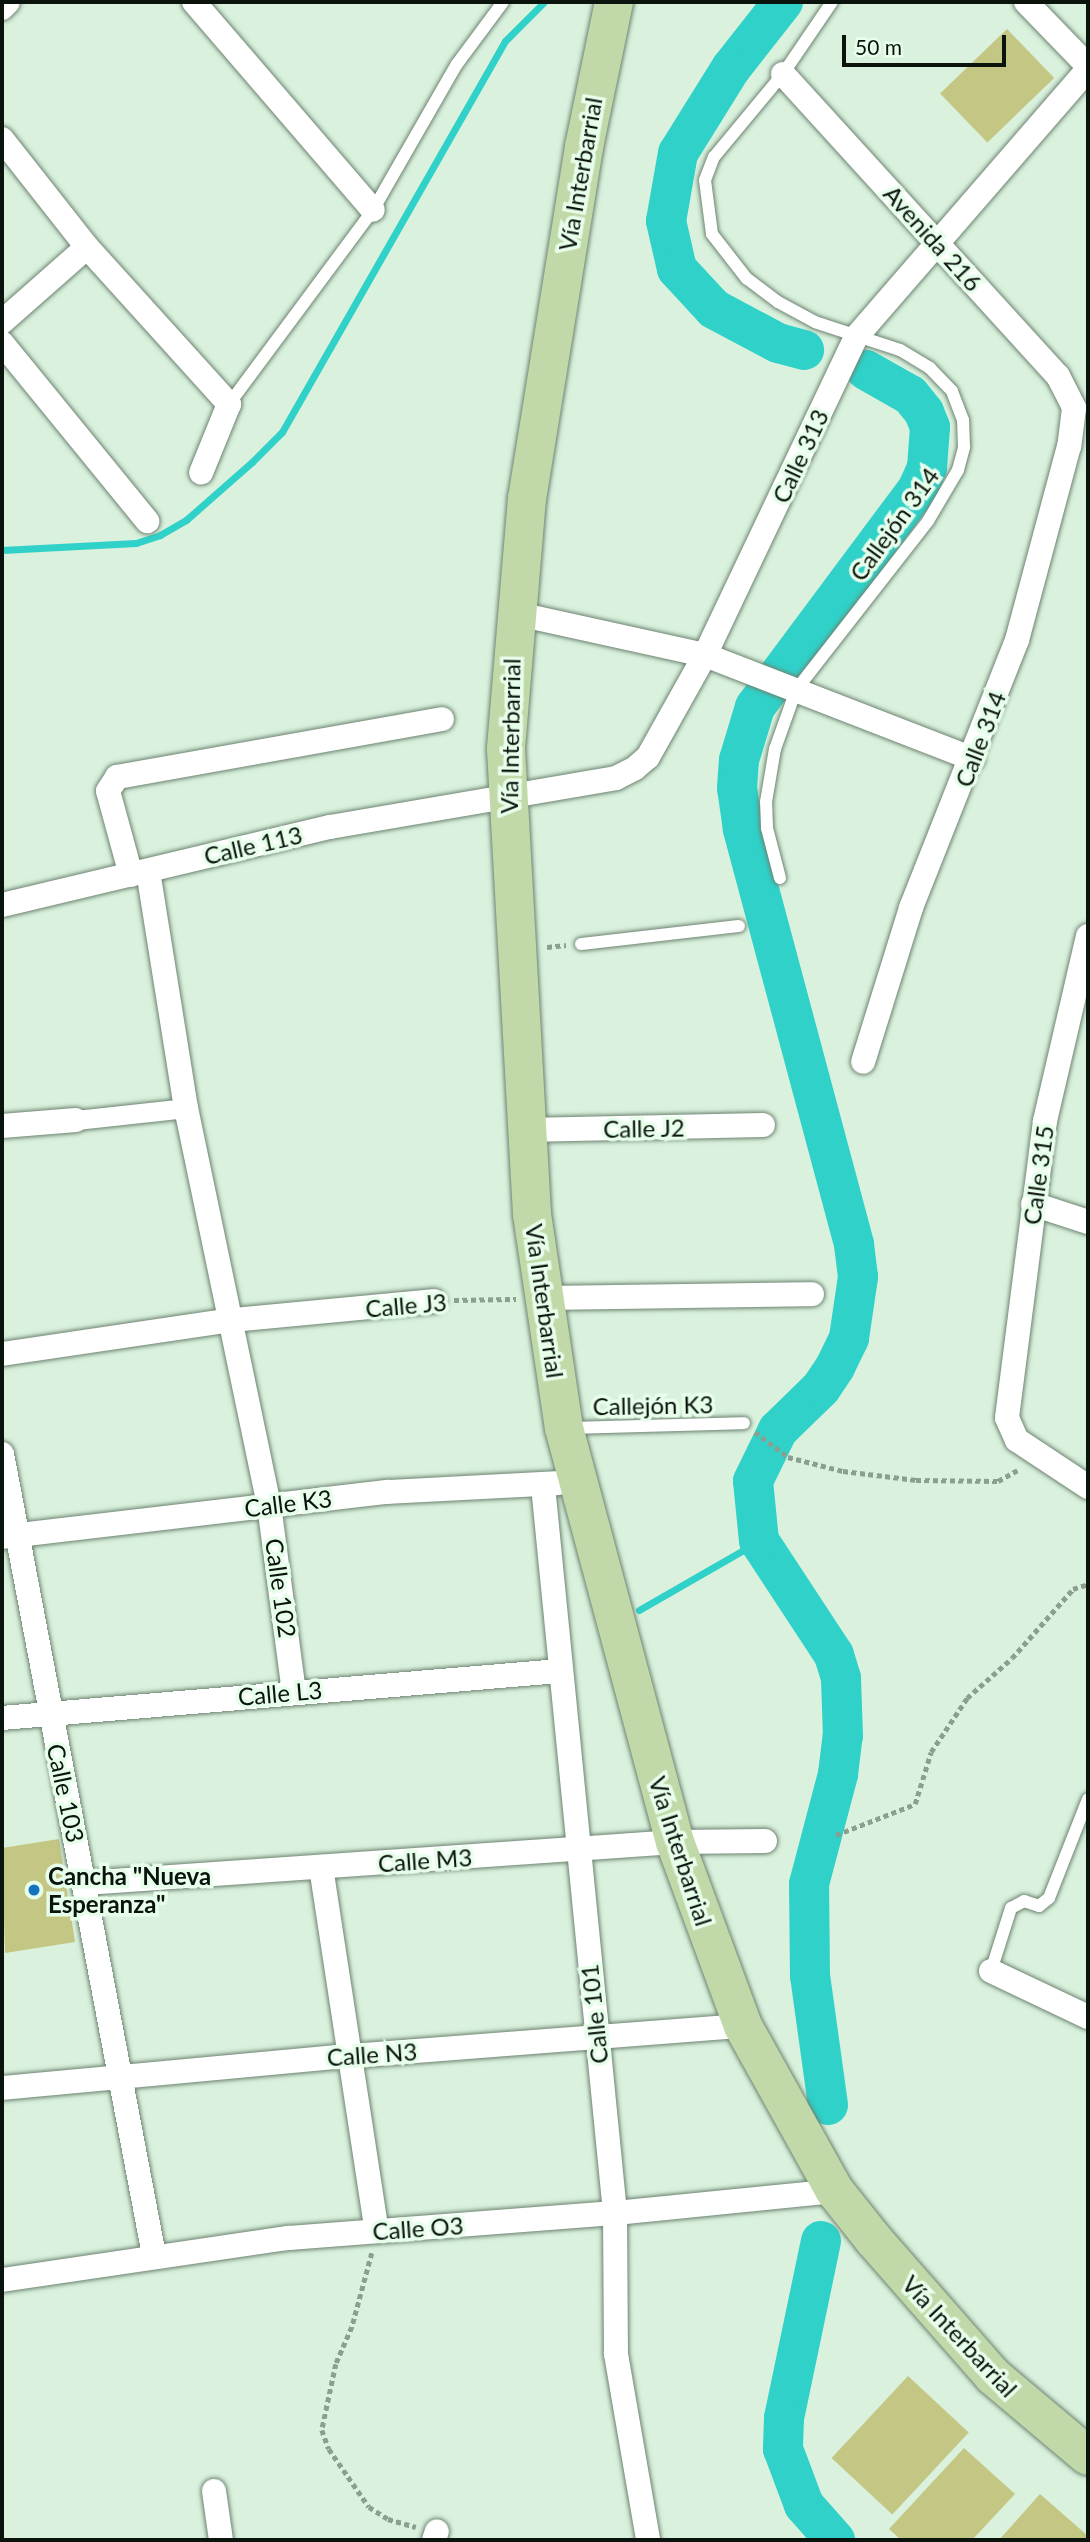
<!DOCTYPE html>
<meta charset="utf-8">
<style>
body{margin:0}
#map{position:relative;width:1090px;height:2542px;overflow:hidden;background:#d9f1dd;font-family:Lato,sans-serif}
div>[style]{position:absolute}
.green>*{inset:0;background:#c4c683;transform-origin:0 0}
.stream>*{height:7px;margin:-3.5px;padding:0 3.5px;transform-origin:3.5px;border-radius:3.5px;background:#2fd1c9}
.river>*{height:40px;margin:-20px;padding:0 20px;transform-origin:20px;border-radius:20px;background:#2fd1c9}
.path>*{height:4.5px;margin-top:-2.25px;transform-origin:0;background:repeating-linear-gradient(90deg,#8c9e8f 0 5px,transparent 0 8.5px)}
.roads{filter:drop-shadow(0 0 2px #6d8371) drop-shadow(0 0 2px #6d8371)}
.service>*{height:12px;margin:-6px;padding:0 6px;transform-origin:6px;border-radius:6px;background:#fff}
.pedestrian>*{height:19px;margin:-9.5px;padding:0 9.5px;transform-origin:9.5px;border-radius:9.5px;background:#fff}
.minor>*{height:24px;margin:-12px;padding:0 12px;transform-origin:12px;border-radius:12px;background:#fff}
.primary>*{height:38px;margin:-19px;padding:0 19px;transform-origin:19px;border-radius:19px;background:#c1d9a8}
.dots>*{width:19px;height:19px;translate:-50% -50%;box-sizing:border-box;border:4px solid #e6feea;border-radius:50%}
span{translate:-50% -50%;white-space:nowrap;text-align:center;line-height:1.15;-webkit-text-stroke:7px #e6feea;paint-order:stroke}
.street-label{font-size:24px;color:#0b130d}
.poi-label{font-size:24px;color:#0b130d;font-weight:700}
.left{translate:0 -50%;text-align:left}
.frame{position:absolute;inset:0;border:4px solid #0b130d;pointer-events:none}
.scale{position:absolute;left:842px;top:35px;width:164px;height:32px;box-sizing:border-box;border:4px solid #0b130d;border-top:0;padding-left:9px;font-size:21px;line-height:24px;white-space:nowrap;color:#0b130d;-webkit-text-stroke:5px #e6feea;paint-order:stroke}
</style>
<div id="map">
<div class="green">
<div style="left:1007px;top:29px;width:68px;height:93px;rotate:46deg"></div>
<div style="clip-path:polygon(59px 1839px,75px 1942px,5px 1953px,2px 1848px)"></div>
<div style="left:908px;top:2376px;width:83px;height:112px;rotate:43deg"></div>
<div style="clip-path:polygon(964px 2448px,1015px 2494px,972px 2540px,901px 2540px,889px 2529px)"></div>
<div style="clip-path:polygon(1040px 2494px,1088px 2536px,1088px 2540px,999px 2540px)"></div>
</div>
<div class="stream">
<div style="left:2px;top:550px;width:134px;rotate:-3deg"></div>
<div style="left:136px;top:543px;width:25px;rotate:-18deg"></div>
<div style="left:160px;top:535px;width:30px;rotate:-30deg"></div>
<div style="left:186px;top:520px;width:88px;rotate:-41.3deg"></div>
<div style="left:252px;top:462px;width:42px;rotate:-45deg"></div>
<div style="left:282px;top:432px;width:450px;rotate:-60.3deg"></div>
<div style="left:505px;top:41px;width:55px;rotate:-45deg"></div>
<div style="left:639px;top:1610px;width:138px;rotate:-29.9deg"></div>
</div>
<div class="river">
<div style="left:783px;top:2px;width:84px;rotate:128.2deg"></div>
<div style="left:731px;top:68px;width:100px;rotate:121.9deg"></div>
<div style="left:678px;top:153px;width:69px;rotate:100deg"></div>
<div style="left:666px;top:221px;width:49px;rotate:77.1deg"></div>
<div style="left:677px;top:269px;width:54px;rotate:47.2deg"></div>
<div style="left:714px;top:309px;width:72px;rotate:28deg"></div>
<div style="left:778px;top:343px;width:27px;rotate:15deg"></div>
<div style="left:828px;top:2105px;width:130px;rotate:-97.9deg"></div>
<div style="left:810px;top:1976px;width:92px;rotate:-90.6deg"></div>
<div style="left:809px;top:1884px;width:114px;rotate:-75.2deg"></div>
<div style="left:838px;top:1774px;width:38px;rotate:-83deg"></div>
<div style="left:843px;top:1736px;width:58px;rotate:-92deg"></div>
<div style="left:841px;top:1678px;width:24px;rotate:-107deg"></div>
<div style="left:834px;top:1655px;width:136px;rotate:-123.3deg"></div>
<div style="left:759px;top:1541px;width:60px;rotate:-95.7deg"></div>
<div style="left:753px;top:1481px;width:57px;rotate:-63.9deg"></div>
<div style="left:778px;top:1430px;width:60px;rotate:-44.3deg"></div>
<div style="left:821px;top:1388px;width:25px;rotate:-56deg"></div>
<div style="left:835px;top:1367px;width:32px;rotate:-64deg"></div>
<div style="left:849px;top:1338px;width:62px;rotate:-81.6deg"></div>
<div style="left:858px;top:1277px;width:33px;rotate:-97deg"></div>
<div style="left:854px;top:1244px;width:430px;rotate:-105deg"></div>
<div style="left:743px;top:829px;width:41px;rotate:-98.3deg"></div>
<div style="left:737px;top:788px;width:28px;rotate:-86deg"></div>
<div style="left:739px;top:760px;width:55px;rotate:-73.2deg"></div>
<div style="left:755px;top:707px;width:273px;rotate:-53.3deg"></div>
<div style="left:918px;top:488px;width:22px;rotate:-66deg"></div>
<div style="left:927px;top:468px;width:41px;rotate:-85.8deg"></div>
<div style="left:930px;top:427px;width:16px;rotate:-112deg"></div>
<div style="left:924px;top:412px;width:22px;rotate:-129deg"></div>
<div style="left:910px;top:395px;width:51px;rotate:-150.4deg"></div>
<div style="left:821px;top:2241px;width:181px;rotate:101.8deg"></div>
<div style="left:784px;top:2418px;width:31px;rotate:92deg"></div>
<div style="left:783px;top:2449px;width:60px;rotate:69.4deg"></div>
<div style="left:804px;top:2505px;width:47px;rotate:48.5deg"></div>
</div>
<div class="path">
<div style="left:547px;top:947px;width:19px;rotate:-6deg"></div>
<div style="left:454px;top:1300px;width:62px;rotate:-0.9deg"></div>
<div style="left:755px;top:1432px;width:41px;rotate:37.1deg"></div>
<div style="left:788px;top:1457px;width:57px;rotate:14.3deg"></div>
<div style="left:843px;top:1471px;width:74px;rotate:7deg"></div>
<div style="left:916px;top:1480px;width:82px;rotate:0.7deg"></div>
<div style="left:998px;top:1481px;width:25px;rotate:-29deg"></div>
<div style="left:836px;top:1835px;width:85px;rotate:-21.4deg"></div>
<div style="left:915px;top:1804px;width:54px;rotate:-72.9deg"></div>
<div style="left:931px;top:1752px;width:65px;rotate:-56.3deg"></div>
<div style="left:967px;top:1698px;width:60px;rotate:-41.6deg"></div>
<div style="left:1012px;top:1658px;width:92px;rotate:-48.5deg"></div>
<div style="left:1073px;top:1589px;width:16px;rotate:-18deg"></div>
<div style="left:372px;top:2253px;width:77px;rotate:105.1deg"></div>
<div style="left:352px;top:2327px;width:40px;rotate:113.4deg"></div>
<div style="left:336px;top:2364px;width:67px;rotate:102deg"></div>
<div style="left:322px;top:2430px;width:20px;rotate:70deg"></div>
<div style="left:329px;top:2449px;width:70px;rotate:55.4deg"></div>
<div style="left:369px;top:2507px;width:22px;rotate:32deg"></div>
<div style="left:388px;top:2519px;width:29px;rotate:16deg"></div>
</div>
<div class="roads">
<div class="service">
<div style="left:229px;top:404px;width:242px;rotate:-53.4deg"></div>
<div style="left:373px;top:210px;width:168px;rotate:-60.1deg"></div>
<div style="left:457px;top:64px;width:77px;rotate:-53.4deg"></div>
<div style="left:780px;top:878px;width:52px;rotate:-104.6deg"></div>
<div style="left:767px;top:828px;width:26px;rotate:-92deg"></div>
<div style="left:766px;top:802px;width:54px;rotate:-80.4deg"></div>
<div style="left:775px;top:749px;width:63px;rotate:-70.4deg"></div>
<div style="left:796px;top:690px;width:214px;rotate:-52deg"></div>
<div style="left:928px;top:521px;width:59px;rotate:-59.5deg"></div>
<div style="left:958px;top:470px;width:24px;rotate:-75deg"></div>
<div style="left:964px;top:447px;width:27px;rotate:-92deg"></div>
<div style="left:963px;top:420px;width:31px;rotate:-111deg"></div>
<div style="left:952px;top:391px;width:32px;rotate:-134deg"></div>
<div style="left:930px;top:368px;width:35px;rotate:-149deg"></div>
<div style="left:900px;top:350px;width:89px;rotate:-161.8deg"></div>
<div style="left:815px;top:322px;width:42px;rotate:-151.6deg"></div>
<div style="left:778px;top:302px;width:39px;rotate:-143deg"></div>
<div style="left:747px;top:279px;width:57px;rotate:-127.9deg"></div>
<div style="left:712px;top:234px;width:54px;rotate:-97.4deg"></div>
<div style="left:705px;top:180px;width:25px;rotate:-69deg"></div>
<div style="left:714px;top:157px;width:108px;rotate:-50.3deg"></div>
<div style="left:783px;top:74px;width:87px;rotate:-55.8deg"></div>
<div style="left:581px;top:944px;width:159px;rotate:-6.5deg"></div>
<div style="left:567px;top:1428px;width:177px;rotate:-1.6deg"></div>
<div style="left:991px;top:1971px;width:66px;rotate:-72.4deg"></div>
<div style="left:1011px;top:1908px;width:15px;rotate:-28deg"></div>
<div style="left:1024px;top:1901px;width:16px;rotate:18deg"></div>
<div style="left:1039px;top:1906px;width:13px;rotate:-39deg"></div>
<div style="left:1049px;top:1898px;width:106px;rotate:-68.5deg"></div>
</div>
<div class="pedestrian">
<div style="left:76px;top:1120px;width:111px;rotate:-6.2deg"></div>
</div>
<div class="minor">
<div style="left:194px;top:2px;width:274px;rotate:49.3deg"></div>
<div style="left:1026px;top:2px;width:89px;rotate:45.9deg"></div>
<div style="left:2px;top:8px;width:8px;rotate:-45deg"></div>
<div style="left:783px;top:74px;width:408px;rotate:47.7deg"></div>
<div style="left:1058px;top:376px;width:36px;rotate:63deg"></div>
<div style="left:1074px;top:408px;width:38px;rotate:97deg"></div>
<div style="left:1069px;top:446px;width:201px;rotate:105deg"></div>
<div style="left:1017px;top:640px;width:288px;rotate:111.6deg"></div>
<div style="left:911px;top:908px;width:161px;rotate:107.3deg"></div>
<div style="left:2px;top:139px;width:137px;rotate:51.8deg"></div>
<div style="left:87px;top:247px;width:212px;rotate:47.9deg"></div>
<div style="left:229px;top:404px;width:74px;rotate:112.1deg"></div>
<div style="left:2px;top:322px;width:113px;rotate:-41.4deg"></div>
<div style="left:2px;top:343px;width:230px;rotate:50.8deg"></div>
<div style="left:514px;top:613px;width:196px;rotate:12.4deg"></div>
<div style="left:705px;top:655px;width:287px;rotate:21.2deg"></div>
<div style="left:148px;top:871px;width:240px;rotate:80.9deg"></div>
<div style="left:186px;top:1108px;width:406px;rotate:78.2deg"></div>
<div style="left:269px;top:1505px;width:189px;rotate:82.4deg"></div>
<div style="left:131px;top:875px;width:87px;rotate:-105.3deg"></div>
<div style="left:108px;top:791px;width:17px;rotate:-57deg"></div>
<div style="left:117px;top:777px;width:330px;rotate:-10.1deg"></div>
<div style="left:2px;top:905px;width:337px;rotate:-13.4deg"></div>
<div style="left:330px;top:827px;width:290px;rotate:-9.7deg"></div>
<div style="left:616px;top:778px;width:20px;rotate:-27deg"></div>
<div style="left:634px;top:769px;width:18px;rotate:-41deg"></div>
<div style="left:648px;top:757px;width:117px;rotate:-60.8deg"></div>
<div style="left:705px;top:655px;width:352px;rotate:-64.6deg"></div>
<div style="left:856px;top:337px;width:354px;rotate:-49.1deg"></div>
<div style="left:1088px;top:936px;width:190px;rotate:103.1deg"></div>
<div style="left:1045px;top:1121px;width:299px;rotate:97.3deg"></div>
<div style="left:1007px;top:1418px;width:24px;rotate:66deg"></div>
<div style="left:1017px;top:1440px;width:85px;rotate:33.5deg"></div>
<div style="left:2px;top:1126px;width:74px;rotate:-4.6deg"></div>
<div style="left:525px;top:1130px;width:238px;rotate:-1.2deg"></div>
<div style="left:1033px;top:1204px;width:58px;rotate:18.1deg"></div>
<div style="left:541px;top:1298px;width:271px;rotate:-0.8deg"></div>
<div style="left:2px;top:1354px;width:233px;rotate:-8.4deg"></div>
<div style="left:233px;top:1320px;width:202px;rotate:-5.4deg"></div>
<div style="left:2px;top:1454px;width:815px;rotate:79.26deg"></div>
<div style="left:543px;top:1486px;width:731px;rotate:84.34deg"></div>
<div style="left:615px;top:2213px;width:141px;rotate:89.6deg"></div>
<div style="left:616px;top:2354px;width:189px;rotate:80.2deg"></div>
<div style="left:2px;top:1537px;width:388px;rotate:-6.7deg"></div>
<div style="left:387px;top:1492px;width:171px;rotate:-3deg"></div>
<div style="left:2px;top:1718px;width:559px;rotate:-4.82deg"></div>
<div style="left:321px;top:1867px;width:368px;rotate:81.3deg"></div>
<div style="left:85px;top:1883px;width:591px;rotate:-3.98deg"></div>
<div style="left:675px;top:1842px;width:90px;rotate:-0.6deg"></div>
<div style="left:991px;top:1971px;width:107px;rotate:25.4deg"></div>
<div style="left:2px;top:2088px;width:349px;rotate:-5.3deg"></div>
<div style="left:350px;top:2056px;width:394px;rotate:-4.4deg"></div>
<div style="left:2px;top:2280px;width:289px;rotate:-8.4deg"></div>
<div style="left:288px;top:2238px;width:328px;rotate:-4.4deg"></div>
<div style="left:615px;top:2213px;width:221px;rotate:-5.7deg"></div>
<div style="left:214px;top:2491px;width:49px;rotate:81.9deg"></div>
<div style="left:434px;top:2540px;width:9px;rotate:-72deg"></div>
</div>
<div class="primary">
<div style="left:614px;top:2px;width:148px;rotate:101.7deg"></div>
<div style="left:584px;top:147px;width:356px;rotate:99.2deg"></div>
<div style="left:527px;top:498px;width:252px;rotate:94.8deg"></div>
<div style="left:506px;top:749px;width:466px;rotate:86.8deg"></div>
<div style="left:532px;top:1214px;width:216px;rotate:81.5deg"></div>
<div style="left:564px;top:1428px;width:429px;rotate:75deg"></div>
<div style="left:675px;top:1842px;width:196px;rotate:69.7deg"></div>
<div style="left:743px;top:2026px;width:189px;rotate:60.9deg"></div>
<div style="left:835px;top:2191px;width:63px;rotate:51.5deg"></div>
<div style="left:874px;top:2240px;width:181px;rotate:48.8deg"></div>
<div style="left:993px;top:2376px;width:124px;rotate:40.1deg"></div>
</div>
</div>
<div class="dots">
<div style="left:34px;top:1890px;background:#1474c0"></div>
</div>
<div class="street-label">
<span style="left:580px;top:174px;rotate:-80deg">Vía Interbarrial</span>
<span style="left:933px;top:238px;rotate:48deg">Avenida 216</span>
<span style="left:800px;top:456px;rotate:-65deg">Calle 313</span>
<span style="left:894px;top:524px;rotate:-54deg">Callejón 314</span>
<span style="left:510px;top:736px;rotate:-89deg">Vía Interbarrial</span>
<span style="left:980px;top:739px;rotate:-69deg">Calle 314</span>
<span style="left:253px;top:845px;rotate:-13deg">Calle 113</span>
<span style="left:644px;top:1128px;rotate:-1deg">Calle J2</span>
<span style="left:1038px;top:1175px;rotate:-82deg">Calle 315</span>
<span style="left:545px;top:1301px;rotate:82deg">Vía Interbarrial</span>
<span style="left:406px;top:1305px;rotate:-5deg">Calle J3</span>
<span style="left:653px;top:1405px;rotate:-1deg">Callejón K3</span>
<span style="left:288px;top:1503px;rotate:-7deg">Calle K3</span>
<span style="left:281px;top:1588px;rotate:82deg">Calle 102</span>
<span style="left:280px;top:1693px;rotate:-5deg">Calle L3</span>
<span style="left:66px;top:1793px;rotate:78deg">Calle 103</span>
<span style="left:681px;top:1851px;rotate:72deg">Vía Interbarrial</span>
<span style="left:425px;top:1860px;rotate:-4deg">Calle M3</span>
<span style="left:594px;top:2014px;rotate:-96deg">Calle 101</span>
<span style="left:372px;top:2054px;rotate:-4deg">Calle N3</span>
<span style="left:418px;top:2228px;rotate:-4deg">Calle O3</span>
<span style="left:960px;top:2336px;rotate:47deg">Vía Interbarrial</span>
</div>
<div class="poi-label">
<span class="left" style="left:48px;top:1890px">Cancha "Nueva<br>Esperanza"</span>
</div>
<div class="frame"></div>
<div class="scale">50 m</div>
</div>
